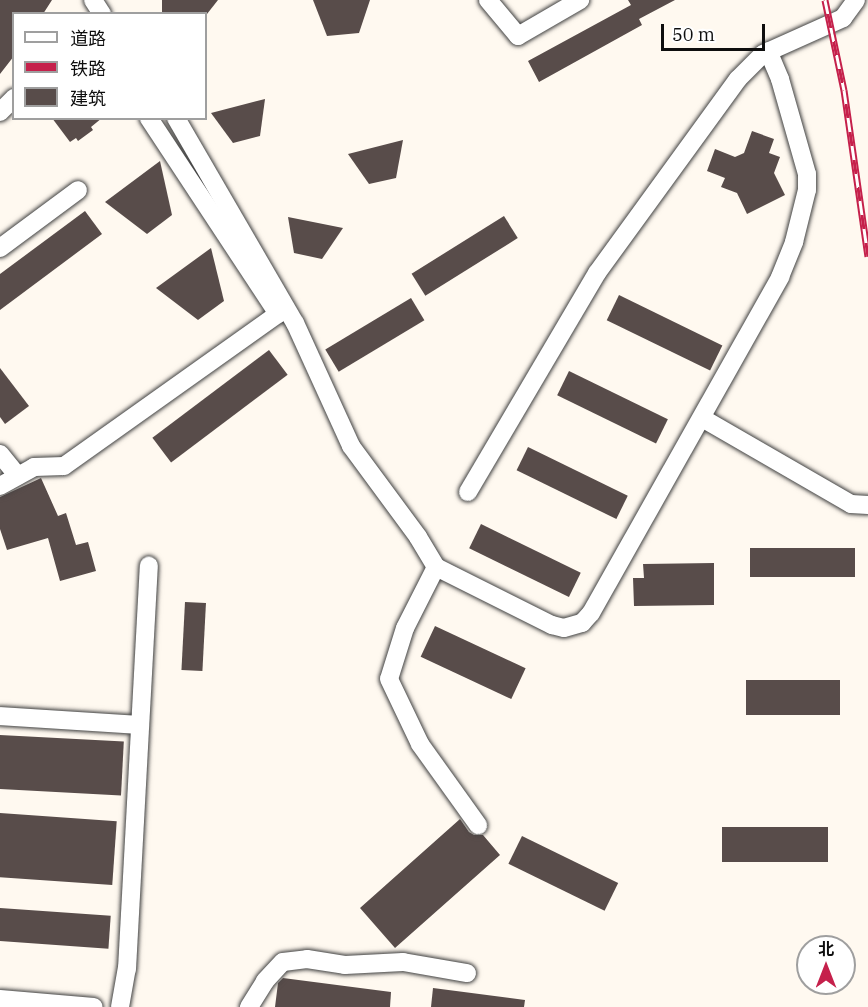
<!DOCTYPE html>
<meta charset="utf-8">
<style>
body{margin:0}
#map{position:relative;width:868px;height:1007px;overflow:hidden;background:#fff9f0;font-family:"IBM Plex Serif","Noto Sans SC",serif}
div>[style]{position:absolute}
.building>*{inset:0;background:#584c4a;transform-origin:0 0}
.roads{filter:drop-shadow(0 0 2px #414141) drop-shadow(0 0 2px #414141)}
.minor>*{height:18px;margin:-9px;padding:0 9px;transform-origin:9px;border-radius:9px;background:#fff}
.rail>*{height:7px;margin-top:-3.5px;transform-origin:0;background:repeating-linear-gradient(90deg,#fff 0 14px,#c5204b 0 28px);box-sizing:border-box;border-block:2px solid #c5204b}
span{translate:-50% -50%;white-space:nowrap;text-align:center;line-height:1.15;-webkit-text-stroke:6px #fff;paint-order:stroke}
.legend{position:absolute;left:12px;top:12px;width:195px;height:108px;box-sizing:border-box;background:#fff;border:2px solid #9f9f9f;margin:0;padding:8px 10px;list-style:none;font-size:18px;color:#0e0e0e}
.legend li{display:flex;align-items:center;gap:12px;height:30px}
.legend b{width:30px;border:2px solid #9f9f9f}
.north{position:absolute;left:796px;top:935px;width:60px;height:60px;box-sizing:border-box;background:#fff;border:2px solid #9f9f9f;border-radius:50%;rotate:0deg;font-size:16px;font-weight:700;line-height:24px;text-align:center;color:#0e0e0e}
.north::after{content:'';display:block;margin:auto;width:21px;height:27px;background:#c5204b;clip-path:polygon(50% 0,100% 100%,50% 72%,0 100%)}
.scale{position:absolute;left:661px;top:24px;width:104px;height:27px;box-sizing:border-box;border:3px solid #0e0e0e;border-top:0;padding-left:8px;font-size:18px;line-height:21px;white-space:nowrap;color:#0e0e0e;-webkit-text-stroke:4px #fff;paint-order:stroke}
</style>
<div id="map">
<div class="building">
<div style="clip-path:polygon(0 0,52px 0,43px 14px,14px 14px,14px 56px,0 74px)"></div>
<div style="clip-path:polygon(162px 0,218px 0,207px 14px,162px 14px)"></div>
<div style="clip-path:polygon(313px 0,370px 0,359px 33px,327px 36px)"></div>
<div style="clip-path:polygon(628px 0,675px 0,639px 19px,642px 25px,539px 82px,528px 61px,631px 5px)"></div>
<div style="clip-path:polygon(265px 99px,260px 136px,233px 143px,211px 113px)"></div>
<div style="clip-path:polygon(52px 118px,102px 118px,91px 127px,93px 130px,78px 141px,76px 138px,70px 142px)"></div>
<div style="clip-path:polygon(752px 131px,774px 139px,769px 153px,780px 157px,774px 173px,785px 195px,747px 214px,737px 193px,721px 187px,725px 178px,707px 171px,715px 149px,735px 157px,744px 153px)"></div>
<div style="clip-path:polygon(403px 140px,396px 178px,369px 184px,348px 154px)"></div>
<div style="clip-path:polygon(160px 161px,172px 215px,147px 234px,105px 202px)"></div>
<div style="clip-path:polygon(85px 211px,102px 234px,0 310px,0 274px)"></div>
<div style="left:504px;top:216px;width:26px;height:109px;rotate:58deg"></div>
<div style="clip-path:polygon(288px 217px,343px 228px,322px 259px,294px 253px)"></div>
<div style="clip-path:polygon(211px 248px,224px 301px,198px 320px,156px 288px)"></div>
<div style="left:619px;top:295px;width:115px;height:28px;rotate:26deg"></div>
<div style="left:411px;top:298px;width:26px;height:100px;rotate:59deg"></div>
<div style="left:269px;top:350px;width:31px;height:146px;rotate:53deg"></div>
<div style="clip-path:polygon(0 368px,29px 406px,5px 424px,0 417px)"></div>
<div style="left:569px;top:371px;width:110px;height:27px;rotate:26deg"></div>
<div style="left:528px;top:447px;width:111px;height:26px;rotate:26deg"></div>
<div style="clip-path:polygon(41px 478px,58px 516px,66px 513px,76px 545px,88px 542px,96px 571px,60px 581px,48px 538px,7px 550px,0 529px,0 497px)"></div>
<div style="left:481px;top:524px;width:111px;height:27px;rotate:26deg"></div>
<div style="left:855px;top:548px;width:29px;height:105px;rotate:90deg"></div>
<div style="clip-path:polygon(714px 563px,714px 605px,634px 606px,633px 578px,644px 578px,643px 564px)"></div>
<div style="left:185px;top:602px;width:21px;height:68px;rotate:3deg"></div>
<div style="left:435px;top:626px;width:100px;height:34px;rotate:25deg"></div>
<div style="left:840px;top:680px;width:35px;height:94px;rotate:90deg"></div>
<div style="left:0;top:735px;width:124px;height:54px;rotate:3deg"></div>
<div style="left:0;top:813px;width:117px;height:64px;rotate:4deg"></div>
<div style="clip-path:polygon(460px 819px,469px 832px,474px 835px,483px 835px,500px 855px,395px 948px,360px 908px)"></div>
<div style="left:828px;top:827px;width:35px;height:106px;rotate:90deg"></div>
<div style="left:522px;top:836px;width:107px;height:31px;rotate:26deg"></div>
<div style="left:0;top:908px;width:111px;height:33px;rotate:4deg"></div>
<div style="clip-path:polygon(283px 978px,391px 992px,390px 1007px,275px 1007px,278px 983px)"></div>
<div style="clip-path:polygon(433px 988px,525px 1000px,524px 1007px,431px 1007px)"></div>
</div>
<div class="roads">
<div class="minor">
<div style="left:93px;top:0;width:17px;rotate:57deg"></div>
<div style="left:488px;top:0;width:47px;rotate:50.2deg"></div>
<div style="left:518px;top:36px;width:72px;rotate:-30.1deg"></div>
<div style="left:0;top:112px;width:20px;rotate:-45deg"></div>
<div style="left:176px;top:118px;width:237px;rotate:59.9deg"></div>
<div style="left:295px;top:323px;width:135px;rotate:65.5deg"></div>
<div style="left:351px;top:446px;width:113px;rotate:53.6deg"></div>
<div style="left:418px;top:537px;width:35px;rotate:59deg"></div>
<div style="left:436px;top:567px;width:68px;rotate:116.9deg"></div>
<div style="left:405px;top:628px;width:53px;rotate:107.4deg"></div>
<div style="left:389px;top:679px;width:72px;rotate:64.5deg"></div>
<div style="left:420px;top:744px;width:100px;rotate:54.4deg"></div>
<div style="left:0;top:248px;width:97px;rotate:-36.6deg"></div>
<div style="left:702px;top:418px;width:172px;rotate:30deg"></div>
<div style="left:851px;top:504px;width:17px;rotate:3deg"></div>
<div style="left:0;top:454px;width:28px;rotate:51deg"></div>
<div style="left:0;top:486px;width:39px;rotate:-29deg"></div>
<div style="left:34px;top:467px;width:30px;rotate:-2deg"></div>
<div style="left:64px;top:466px;width:262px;rotate:-35.4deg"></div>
<div style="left:278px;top:314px;width:235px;rotate:-123.4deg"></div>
<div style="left:468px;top:492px;width:254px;rotate:-59.5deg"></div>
<div style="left:597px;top:273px;width:240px;rotate:-54deg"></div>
<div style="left:738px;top:79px;width:35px;rotate:-45deg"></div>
<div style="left:763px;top:54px;width:88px;rotate:-24.2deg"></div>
<div style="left:843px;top:18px;width:22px;rotate:-54deg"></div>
<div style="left:436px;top:567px;width:130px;rotate:26.6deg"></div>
<div style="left:552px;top:625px;width:12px;rotate:14deg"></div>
<div style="left:564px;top:628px;width:19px;rotate:-16deg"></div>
<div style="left:582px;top:623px;width:13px;rotate:-48deg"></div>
<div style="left:591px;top:613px;width:386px;rotate:-60.6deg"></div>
<div style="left:780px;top:277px;width:38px;rotate:-68deg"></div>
<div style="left:794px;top:242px;width:54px;rotate:-76deg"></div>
<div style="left:807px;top:190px;width:16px;rotate:-90deg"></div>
<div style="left:807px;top:174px;width:99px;rotate:-105.9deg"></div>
<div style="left:780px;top:79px;width:30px;rotate:-113deg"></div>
<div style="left:0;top:716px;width:139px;rotate:3.7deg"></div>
<div style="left:0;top:999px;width:94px;rotate:4.9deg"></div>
<div style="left:120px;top:1007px;width:39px;rotate:-80deg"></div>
<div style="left:127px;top:969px;width:404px;rotate:-86.9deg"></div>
<div style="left:249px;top:1007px;width:31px;rotate:-58deg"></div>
<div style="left:265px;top:981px;width:26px;rotate:-47deg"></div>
<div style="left:283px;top:962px;width:24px;rotate:-7deg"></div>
<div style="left:307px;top:959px;width:38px;rotate:9deg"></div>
<div style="left:345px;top:965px;width:58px;rotate:-3deg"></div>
<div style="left:403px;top:962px;width:65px;rotate:9.8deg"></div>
</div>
</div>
<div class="rail">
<div style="left:825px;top:0;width:92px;rotate:78.1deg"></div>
<div style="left:844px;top:90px;width:168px;rotate:81.8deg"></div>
</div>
<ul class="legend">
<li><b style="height:8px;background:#fff"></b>道路</li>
<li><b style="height:8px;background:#c5204b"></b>铁路</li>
<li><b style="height:16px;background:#584c4a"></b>建筑</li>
</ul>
<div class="north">北</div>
<div class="scale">50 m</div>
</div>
